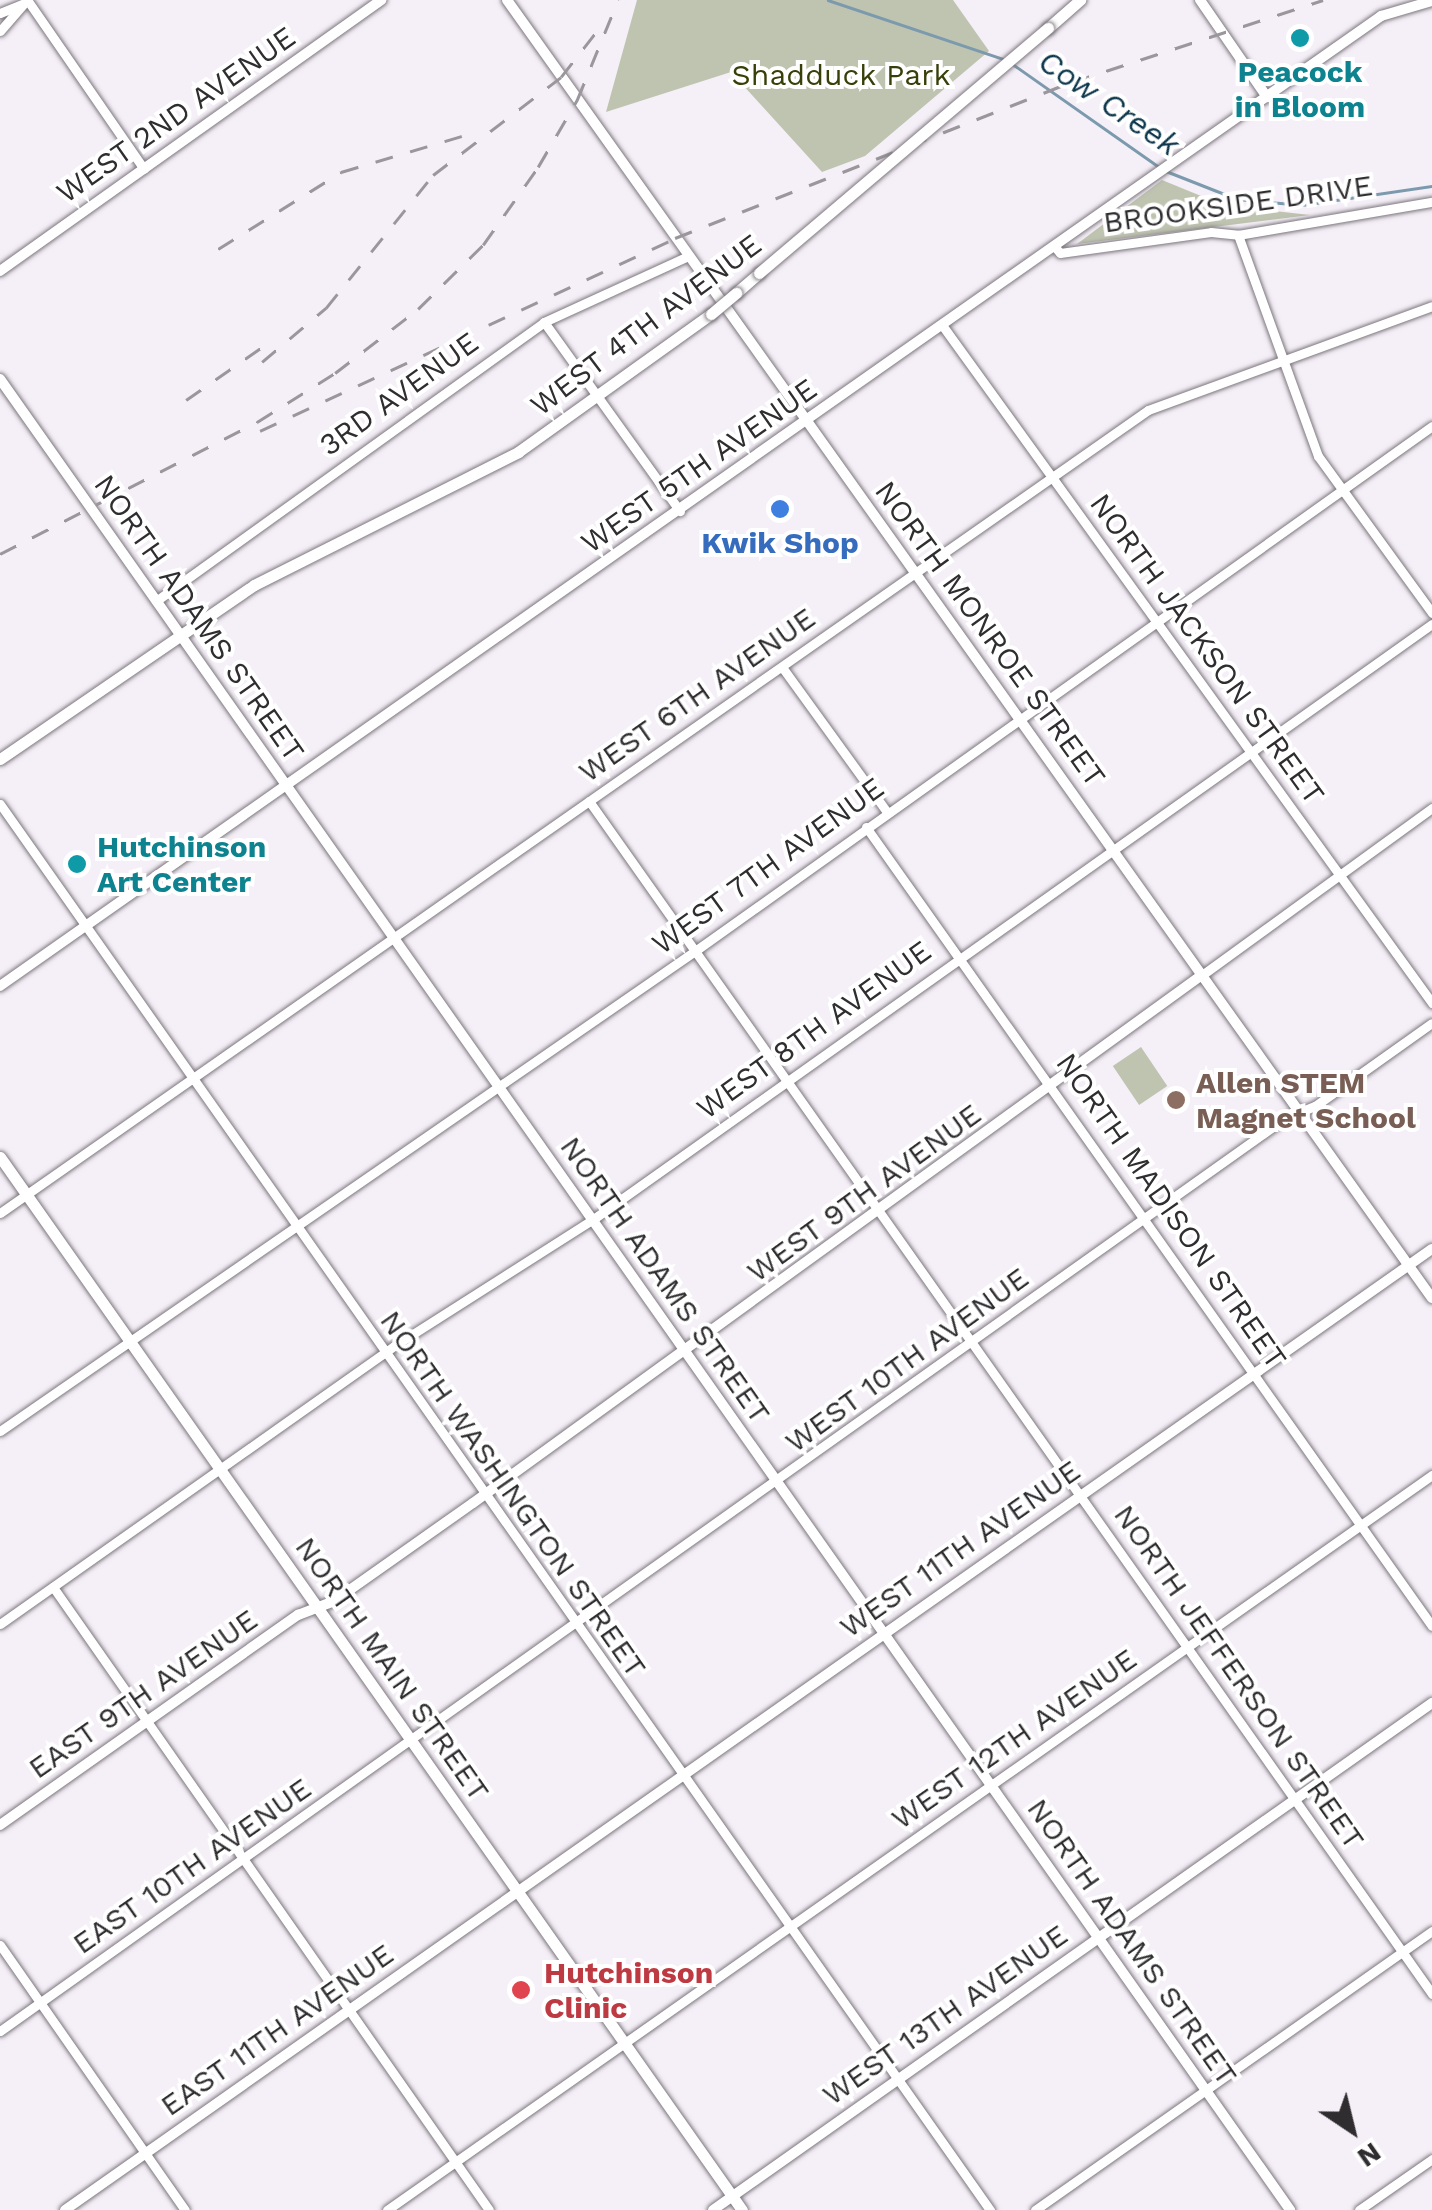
<!DOCTYPE html>
<style>
body{margin:0}
#map{position:relative;width:1432px;height:2210px;overflow:hidden;background:#f5eff7;font-family:"Work Sans",sans-serif}
div>[style]{position:absolute}
.green>*{inset:0;background:#bfc4b1;transform-origin:0 0}
.stream>*{height:2.5px;margin:-1.25px;padding:0 1.25px;transform-origin:1.25px;border-radius:1.25px;background:#7c9aad}
.roads{filter:drop-shadow(0 0 2px #7c767d) drop-shadow(0 0 2px #7c767d)}
.minor>*{height:9px;margin:-4.5px;padding:0 4.5px;transform-origin:4.5px;border-radius:4.5px;background:#fff}
.tertiary>*{height:10px;margin:-5px;padding:0 5px;transform-origin:5px;border-radius:5px;background:#fff}
.secondary>*{height:11px;margin:-5.5px;padding:0 5.5px;transform-origin:5.5px;border-radius:5.5px;background:#fff}
.rail>*{height:2.5px;margin-top:-1.25px;transform-origin:0;background:repeating-linear-gradient(90deg,#9a969c 0 18px,transparent 0 36px)}
.bridges{filter:drop-shadow(0 0 2px #7c767d) drop-shadow(0 0 2px #7c767d)}
.secondary-bridge>*{height:11px;margin:-5.5px;padding:0 5.5px;transform-origin:5.5px;border-radius:5.5px;background:#fff}
.dots>*{width:28px;height:28px;translate:-50% -50%;box-sizing:border-box;border:5px solid #fff;border-radius:50%}
span{translate:-50% -50%;white-space:nowrap;text-align:center;line-height:1.15;-webkit-text-stroke:8px #fff;paint-order:stroke}
.culture-label{font-size:30px;color:#0d838f;font-weight:700}
.left{translate:0 -50%;text-align:left}
.park-label{font-size:30px;color:#383f09}
.street-label{font-size:30px;color:#2f2d30}
.shop-label{font-size:30px;color:#366cbe;font-weight:700}
.education-label{font-size:30px;color:#785e54;font-weight:700}
.health-label{font-size:30px;color:#be3a42;font-weight:700}
.water-label{font-size:32px;color:#0c364b;font-style:italic}
.north{position:absolute;left:1302px;top:2080px;width:100px;height:100px;-webkit-text-stroke:8px #fff;paint-order:stroke;rotate:145deg;font-size:28px;font-weight:700;line-height:40px;text-align:center;color:#2f2d30}
.north::after{content:'';display:block;margin:auto;width:35px;height:45px;background:#2f2d30;clip-path:polygon(50% 0,100% 100%,50% 72%,0 100%)}
</style>
<div id="map">
<div class="green">
<div style="clip-path:polygon(637px 0,953px 0,989px 51px,865px 156px,822px 172px,731px 72px,606px 112px)"></div>
<div style="clip-path:polygon(1162px 180px,1223px 205px,1310px 215px,1077px 244px)"></div>
<div style="left:1141px;top:1047px;width:47px;height:34px;rotate:56deg"></div>
</div>
<div class="stream">
<div style="left:828px;top:0;width:185px;rotate:18.6deg"></div>
<div style="left:1014px;top:65px;width:177px;rotate:35.1deg"></div>
<div style="left:1166px;top:171px;width:76px;rotate:21.5deg"></div>
<div style="left:1237px;top:199px;width:65px;rotate:5.3deg"></div>
<div style="left:1302px;top:205px;width:131px;rotate:-8.3deg"></div>
</div>
<div class="roads">
<div class="minor">
<div style="left:28px;top:1px;width:204px;rotate:55.4deg"></div>
<div style="left:0;top:13px;width:24px;rotate:-22deg"></div>
<div style="left:0;top:31px;width:37px;rotate:-49deg"></div>
<div style="left:1238px;top:235px;width:235px;rotate:70.1deg"></div>
<div style="left:1318px;top:456px;width:194px;rotate:54deg"></div>
<div style="left:1054px;top:246px;width:9px;rotate:49deg"></div>
<div style="left:1060px;top:253px;width:152px;rotate:-7.9deg"></div>
<div style="left:1211px;top:232px;width:27px;rotate:6deg"></div>
<div style="left:1238px;top:235px;width:197px;rotate:-9.7deg"></div>
<div style="left:544px;top:322px;width:233px;rotate:54.3deg"></div>
<div style="left:942px;top:325px;width:837px;rotate:54.14deg"></div>
<div style="left:156px;top:601px;width:478px;rotate:-35.7deg"></div>
<div style="left:544px;top:322px;width:158px;rotate:-24.6deg"></div>
<div style="left:782px;top:667px;width:179px;rotate:54.1deg"></div>
<div style="left:589px;top:801px;width:1461px;rotate:54.75deg"></div>
<div style="left:0;top:804px;width:1720px;rotate:54.85deg"></div>
<div style="left:866px;top:827px;width:979px;rotate:54.69deg"></div>
<div style="left:1202px;top:975px;width:284px;rotate:-36deg"></div>
<div style="left:0;top:1213px;width:1401px;rotate:-34.97deg"></div>
<div style="left:1148px;top:410px;width:302px;rotate:-20.1deg"></div>
<div style="left:0;top:1431px;width:845px;rotate:-34.63deg"></div>
<div style="left:695px;top:951px;width:905px;rotate:-35.46deg"></div>
<div style="left:53px;top:1587px;width:760px;rotate:55.01deg"></div>
<div style="left:0;top:1624px;width:482px;rotate:-35.2deg"></div>
<div style="left:394px;top:1346px;width:235px;rotate:-32.5deg"></div>
<div style="left:592px;top:1220px;width:1030px;rotate:-35.36deg"></div>
<div style="left:0;top:1945px;width:323px;rotate:55.1deg"></div>
<div style="left:0;top:2031px;width:1576px;rotate:-35.39deg"></div>
<div style="left:1285px;top:1118px;width:32px;rotate:-22deg"></div>
<div style="left:1315px;top:1106px;width:143px;rotate:-35.4deg"></div>
<div style="left:387px;top:2210px;width:1278px;rotate:-35.12deg"></div>
<div style="left:1035px;top:2210px;width:485px;rotate:-35.1deg"></div>
<div style="left:1359px;top:2210px;width:89px;rotate:-34.9deg"></div>
</div>
<div class="tertiary">
<div style="left:507px;top:0;width:1594px;rotate:54.53deg"></div>
<div style="left:1200px;top:0;width:118px;rotate:55.4deg"></div>
<div style="left:0;top:271px;width:468px;rotate:-35.4deg"></div>
<div style="left:0;top:379px;width:2240px;rotate:54.83deg"></div>
<div style="left:0;top:986px;width:1688px;rotate:-35.08deg"></div>
<div style="left:1381px;top:16px;width:53px;rotate:-16.4deg"></div>
<div style="left:0;top:1825px;width:365px;rotate:-35.2deg"></div>
<div style="left:298px;top:1615px;width:39px;rotate:-21deg"></div>
<div style="left:334px;top:1601px;width:170px;rotate:-35.2deg"></div>
<div style="left:473px;top:1503px;width:900px;rotate:-35.92deg"></div>
<div style="left:65px;top:2210px;width:1671px;rotate:-35.11deg"></div>
<div style="left:713px;top:2210px;width:880px;rotate:-35.19deg"></div>
</div>
<div class="secondary">
<div style="left:1048px;top:28px;width:43px;rotate:-41.2deg"></div>
<div style="left:736px;top:293px;width:30px;rotate:-41deg"></div>
<div style="left:0;top:759px;width:308px;rotate:-34.4deg"></div>
<div style="left:254px;top:585px;width:296px;rotate:-26.7deg"></div>
<div style="left:518px;top:452px;width:237px;rotate:-35.6deg"></div>
<div style="left:0;top:1157px;width:1288px;rotate:54.83deg"></div>
</div>
</div>
<div class="rail">
<div style="left:218px;top:249px;width:145px;rotate:-32deg"></div>
<div style="left:341px;top:172px;width:137px;rotate:-16.6deg"></div>
<div style="left:262px;top:362px;width:84px;rotate:-40.2deg"></div>
<div style="left:326px;top:308px;width:171px;rotate:-51.2deg"></div>
<div style="left:433px;top:175px;width:161px;rotate:-37.4deg"></div>
<div style="left:561px;top:77px;width:58px;rotate:-52deg"></div>
<div style="left:186px;top:400px;width:101px;rotate:-34.9deg"></div>
<div style="left:260px;top:431px;width:458px;rotate:-24.9deg"></div>
<div style="left:675px;top:238px;width:427px;rotate:-21.5deg"></div>
<div style="left:1072px;top:82px;width:264px;rotate:-18.1deg"></div>
<div style="left:0;top:554px;width:289px;rotate:-27.2deg"></div>
<div style="left:257px;top:422px;width:92px;rotate:-32.1deg"></div>
<div style="left:335px;top:373px;width:105px;rotate:-37.6deg"></div>
<div style="left:418px;top:309px;width:91px;rotate:-44.6deg"></div>
<div style="left:483px;top:245px;width:95px;rotate:-54.8deg"></div>
<div style="left:538px;top:167px;width:78px;rotate:-59.8deg"></div>
<div style="left:577px;top:100px;width:108px;rotate:-67.7deg"></div>
</div>
<div class="bridges">
<div class="secondary-bridge">
<div style="left:759px;top:273px;width:379px;rotate:-40.3deg"></div>
<div style="left:711px;top:314px;width:33px;rotate:-40deg"></div>
</div>
</div>
<div class="dots">
<div style="left:1300px;top:38px;background:#0f9aa8"></div>
<div style="left:780px;top:509px;background:#3f7fe0"></div>
<div style="left:77px;top:864px;background:#0f9aa8"></div>
<div style="left:1176px;top:1100px;background:#8d6e63"></div>
<div style="left:521px;top:1990px;background:#e0444e"></div>
</div>
<div class="culture-label">
<span style="left:1300px;top:89px">Peacock<br>in Bloom</span>
<span class="left" style="left:97px;top:864px">Hutchinson<br>Art Center</span>
</div>
<div class="park-label">
<span style="left:841px;top:75px">Shadduck Park</span>
</div>
<div class="street-label">
<span style="left:176px;top:115px;rotate:-35deg">WEST 2ND AVENUE</span>
<span style="left:1238px;top:204px;rotate:-8deg">BROOKSIDE DRIVE</span>
<span style="left:646px;top:325px;rotate:-37deg">WEST 4TH AVENUE</span>
<span style="left:399px;top:394px;rotate:-36deg">3RD AVENUE</span>
<span style="left:699px;top:466px;rotate:-35deg">WEST 5TH AVENUE</span>
<span style="left:199px;top:618px;rotate:55deg">NORTH ADAMS STREET</span>
<span style="left:990px;top:634px;rotate:54deg">NORTH MONROE STREET</span>
<span style="left:1207px;top:649px;rotate:54deg">NORTH JACKSON STREET</span>
<span style="left:697px;top:695px;rotate:-35deg">WEST 6TH AVENUE</span>
<span style="left:768px;top:866px;rotate:-36deg">WEST 7TH AVENUE</span>
<span style="left:814px;top:1030px;rotate:-36deg">WEST 8TH AVENUE</span>
<span style="left:864px;top:1193px;rotate:-36deg">WEST 9TH AVENUE</span>
<span style="left:1171px;top:1211px;rotate:55deg">NORTH MADISON STREET</span>
<span style="left:665px;top:1280px;rotate:55deg">NORTH ADAMS STREET</span>
<span style="left:907px;top:1360px;rotate:-36deg">WEST 10TH AVENUE</span>
<span style="left:513px;top:1494px;rotate:55deg">NORTH WASHINGTON STREET</span>
<span style="left:960px;top:1549px;rotate:-35deg">WEST 11TH AVENUE</span>
<span style="left:392px;top:1669px;rotate:55deg">NORTH MAIN STREET</span>
<span style="left:1239px;top:1677px;rotate:55deg">NORTH JEFFERSON STREET</span>
<span style="left:143px;top:1694px;rotate:-35deg">EAST 9TH AVENUE</span>
<span style="left:1014px;top:1739px;rotate:-35deg">WEST 12TH AVENUE</span>
<span style="left:192px;top:1866px;rotate:-35deg">EAST 10TH AVENUE</span>
<span style="left:1132px;top:1942px;rotate:55deg">NORTH ADAMS STREET</span>
<span style="left:945px;top:2015px;rotate:-35deg">WEST 13TH AVENUE</span>
<span style="left:277px;top:2030px;rotate:-35deg">EAST 11TH AVENUE</span>
</div>
<div class="shop-label">
<span style="left:780px;top:543px">Kwik Shop</span>
</div>
<div class="education-label">
<span class="left" style="left:1196px;top:1100px">Allen STEM<br>Magnet School</span>
</div>
<div class="health-label">
<span class="left" style="left:544px;top:1990px">Hutchinson<br>Clinic</span>
</div>
<div class="water-label">
<span style="left:1109px;top:103px;rotate:34deg">Cow Creek</span>
</div>
<div class="north">N</div>
</div>
